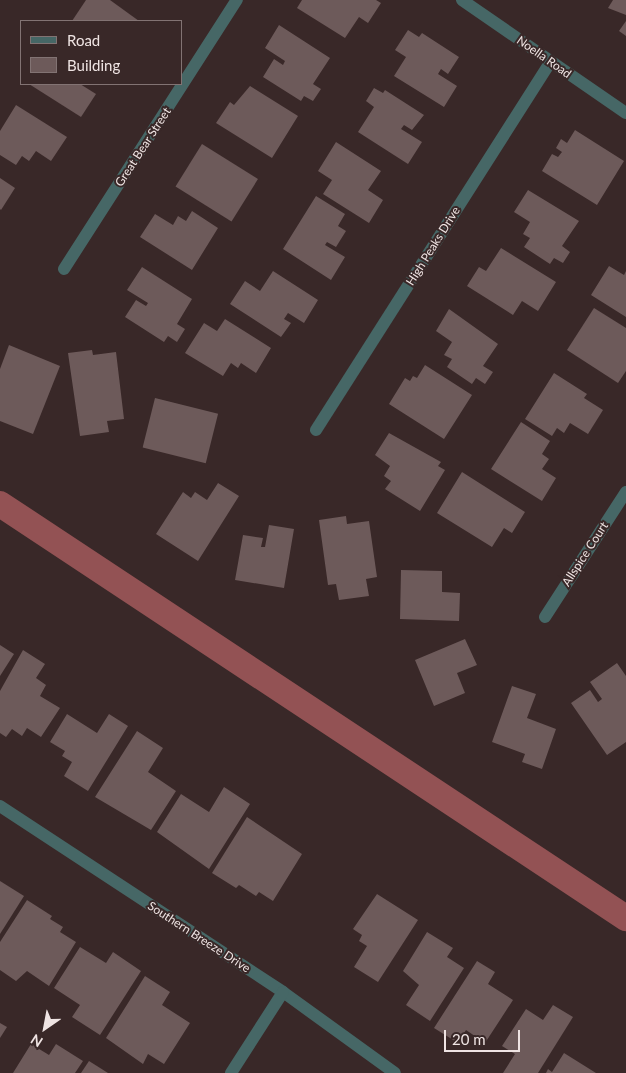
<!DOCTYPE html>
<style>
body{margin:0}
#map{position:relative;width:626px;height:1073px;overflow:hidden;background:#392828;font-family:Lato,sans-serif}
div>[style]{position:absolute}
.canal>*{height:26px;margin:-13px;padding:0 13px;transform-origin:13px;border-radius:13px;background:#935254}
.building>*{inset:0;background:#6d5a5a;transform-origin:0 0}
.minor>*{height:12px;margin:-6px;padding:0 6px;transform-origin:6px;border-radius:6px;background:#466766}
span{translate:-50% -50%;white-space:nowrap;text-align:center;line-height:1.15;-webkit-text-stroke:4px #392828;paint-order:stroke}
.street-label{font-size:12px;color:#efe4e3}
.legend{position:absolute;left:20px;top:20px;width:162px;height:65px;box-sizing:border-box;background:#392828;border:1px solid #827373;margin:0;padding:6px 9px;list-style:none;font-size:15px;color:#efe4e3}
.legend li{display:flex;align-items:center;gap:10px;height:25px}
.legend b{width:25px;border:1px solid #827373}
.north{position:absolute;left:20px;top:1003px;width:50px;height:50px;-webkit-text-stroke:4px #392828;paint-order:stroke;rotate:213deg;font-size:14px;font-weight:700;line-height:20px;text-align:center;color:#efe4e3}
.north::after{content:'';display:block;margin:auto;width:18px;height:22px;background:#efe4e3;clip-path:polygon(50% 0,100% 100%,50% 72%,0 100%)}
.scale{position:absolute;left:444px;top:1030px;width:76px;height:22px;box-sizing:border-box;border:2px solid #efe4e3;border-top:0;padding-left:6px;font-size:15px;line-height:18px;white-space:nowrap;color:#efe4e3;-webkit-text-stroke:4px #392828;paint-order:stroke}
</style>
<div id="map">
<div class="canal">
<div style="left:0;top:504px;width:751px;rotate:33.48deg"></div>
</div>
<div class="building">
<div style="clip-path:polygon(86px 0,110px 0,139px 21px,72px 21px)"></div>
<div style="clip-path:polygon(302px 0,376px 0,381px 3px,368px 23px,359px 17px,345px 38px,297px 8px)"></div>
<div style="clip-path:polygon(613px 0,626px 0,626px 15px,608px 8px)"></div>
<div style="clip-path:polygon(626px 21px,626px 36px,619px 31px)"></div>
<div style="clip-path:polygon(279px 25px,330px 58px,313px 84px,321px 89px,313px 101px,304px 96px,301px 101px,263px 77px,274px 59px,283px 65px,285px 61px,265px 48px)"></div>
<div style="clip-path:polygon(408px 30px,419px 37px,422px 33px,459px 57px,448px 74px,441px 69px,438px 74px,457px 86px,444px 107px,394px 76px,406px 57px,395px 50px)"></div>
<div style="clip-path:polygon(29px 84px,80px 84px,96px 94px,81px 117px)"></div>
<div style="clip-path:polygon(250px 86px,298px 116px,272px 158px,216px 123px,230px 102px,234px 105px)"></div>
<div style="clip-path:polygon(374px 88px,383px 93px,385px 90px,424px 115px,412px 130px,404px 125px,401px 129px,422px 142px,408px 164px,358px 132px,374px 107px,366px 101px)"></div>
<div style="clip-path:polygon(16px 105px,67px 137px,51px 161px,36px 151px,29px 161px,22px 156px,16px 165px,0 155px,0 131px)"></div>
<div style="clip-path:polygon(575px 130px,624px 161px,597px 205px,542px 171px,552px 154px,558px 157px,562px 152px,556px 148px,561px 139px,567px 143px)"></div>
<div style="clip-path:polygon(336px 142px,381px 171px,368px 190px,383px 200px,369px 223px,323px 194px,332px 180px,318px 171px)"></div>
<div style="left:202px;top:144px;width:66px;height:50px;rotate:32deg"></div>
<div style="clip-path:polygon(0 178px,15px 188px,1px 210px,0 209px)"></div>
<div style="clip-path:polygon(528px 190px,579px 221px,562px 246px,570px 252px,563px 263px,554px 258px,550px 264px,524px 247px,530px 238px,523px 234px,530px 222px,514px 212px)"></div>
<div style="clip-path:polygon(316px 196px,345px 214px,338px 226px,346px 231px,336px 247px,327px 242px,325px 245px,345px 257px,331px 280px,283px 249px)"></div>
<div style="clip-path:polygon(192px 211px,218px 228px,192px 270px,140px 237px,155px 214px,173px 225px,178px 216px,186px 221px)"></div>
<div style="clip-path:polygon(501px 248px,556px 282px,538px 311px,522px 301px,513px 315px,467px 286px,479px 267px,486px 271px)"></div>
<div style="clip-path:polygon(609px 266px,624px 275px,626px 271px,626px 317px,591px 295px)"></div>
<div style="clip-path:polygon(142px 267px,192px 299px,177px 324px,185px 329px,177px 342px,168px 336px,164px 342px,125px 317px,136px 300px,146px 306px,148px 303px,127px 290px)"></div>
<div style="clip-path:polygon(273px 271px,318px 300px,304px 323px,288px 313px,284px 319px,291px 323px,281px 337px,230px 304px,245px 281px,260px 291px)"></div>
<div style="clip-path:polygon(594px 308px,626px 328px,626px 371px,618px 383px,567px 350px)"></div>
<div style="clip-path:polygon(449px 309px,498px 344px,483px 366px,493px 372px,485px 384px,476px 378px,472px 384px,447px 367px,452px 359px,444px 355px,452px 342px,436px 331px)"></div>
<div style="clip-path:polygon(225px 319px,271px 348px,256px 373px,241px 363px,238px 368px,231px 363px,223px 376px,185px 353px,204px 323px,217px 331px)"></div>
<div style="clip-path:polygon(9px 345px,60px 366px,33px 434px,0 421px,0 369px)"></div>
<div style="clip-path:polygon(92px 350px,93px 355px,116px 352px,124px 419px,107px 421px,109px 432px,80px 436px,68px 353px)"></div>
<div style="clip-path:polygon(425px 365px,472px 395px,444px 439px,389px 404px,405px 378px,410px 381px,413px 376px,417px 378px)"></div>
<div style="clip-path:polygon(554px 373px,587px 394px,584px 398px,603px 410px,588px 434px,570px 423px,564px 433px,557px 428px,552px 436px,525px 419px)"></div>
<div style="left:155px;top:398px;width:65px;height:51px;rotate:14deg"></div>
<div style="clip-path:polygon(521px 422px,550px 441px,542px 454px,549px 459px,542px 469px,556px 478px,542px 501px,491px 469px)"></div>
<div style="clip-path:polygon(389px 433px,441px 462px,438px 466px,445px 470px,420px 511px,385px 489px,391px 481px,384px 476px,390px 466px,375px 455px)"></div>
<div style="clip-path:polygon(462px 472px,525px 512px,512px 533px,504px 528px,492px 547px,437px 513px)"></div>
<div style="clip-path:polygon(218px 483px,239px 496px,198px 561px,156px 534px,183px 492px,191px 498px,195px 492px,207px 500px)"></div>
<div style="clip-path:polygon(346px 516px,347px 524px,369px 521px,377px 577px,366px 579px,369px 596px,339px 600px,336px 584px,328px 585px,319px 520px)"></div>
<div style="clip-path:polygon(269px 525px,294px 529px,284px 588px,235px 580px,243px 535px,263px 538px,261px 547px,265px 547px)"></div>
<div style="clip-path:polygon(401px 570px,442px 571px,442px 592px,460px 593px,459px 621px,400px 619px)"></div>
<div style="clip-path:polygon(465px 639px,477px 665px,457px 673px,465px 693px,434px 706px,415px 660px)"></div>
<div style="clip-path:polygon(0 645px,14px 654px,0 676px)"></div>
<div style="clip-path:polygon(23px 650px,45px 664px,36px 678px,46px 685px,40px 696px,60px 708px,41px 737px,27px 728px,22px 736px,12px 729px,6px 737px,0 733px,0 691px)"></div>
<div style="clip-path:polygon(617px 663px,626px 676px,626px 742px,607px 755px,571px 703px,590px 690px,598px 702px,602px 699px,590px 682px)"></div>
<div style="clip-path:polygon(512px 686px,536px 694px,527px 718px,556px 729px,542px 769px,522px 762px,525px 754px,492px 742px)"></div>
<div style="clip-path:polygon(67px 714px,97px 733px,109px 714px,128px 726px,88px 791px,64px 776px,72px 762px,62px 756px,65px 751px,50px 742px)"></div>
<div style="clip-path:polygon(137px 731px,163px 748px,148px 772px,176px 791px,151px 830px,95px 797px)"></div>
<div style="clip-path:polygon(224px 787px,250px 804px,209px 869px,157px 832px,181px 794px,209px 812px)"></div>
<div style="clip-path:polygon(247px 817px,302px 854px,273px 901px,259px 892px,256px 896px,239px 885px,236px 888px,212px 873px)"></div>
<div style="clip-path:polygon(0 881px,24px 896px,0 934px)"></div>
<div style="clip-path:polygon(377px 894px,418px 920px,378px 982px,354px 967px,367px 946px,359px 941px,362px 935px,353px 929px)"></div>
<div style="clip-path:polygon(27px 900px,52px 916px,50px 919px,63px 927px,60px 932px,76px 942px,49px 986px,27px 971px,16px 981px,0 970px,0 942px)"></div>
<div style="clip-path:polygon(427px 932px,453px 948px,447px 957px,464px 968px,430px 1021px,406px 1005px,419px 985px,403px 971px)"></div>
<div style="clip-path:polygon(80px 947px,106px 963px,113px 952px,141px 971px,100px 1035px,72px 1017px,80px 1005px,54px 988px)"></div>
<div style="clip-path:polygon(477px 961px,495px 972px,488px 984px,513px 1000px,485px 1043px,466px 1030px,458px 1043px,434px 1028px)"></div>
<div style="clip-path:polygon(145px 976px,170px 992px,162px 1005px,190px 1023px,164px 1064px,148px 1054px,143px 1064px,106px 1038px)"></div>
<div style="clip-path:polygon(553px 1005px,573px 1017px,538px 1073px,503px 1073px,515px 1054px,502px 1046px,526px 1009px,543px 1020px)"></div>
<div style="clip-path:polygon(0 1023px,7px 1027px,0 1038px)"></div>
<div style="clip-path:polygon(31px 1044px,49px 1055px,56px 1044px,83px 1061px,75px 1073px,13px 1073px)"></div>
<div style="clip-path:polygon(564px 1053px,596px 1073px,546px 1073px,548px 1069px,552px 1072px)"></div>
<div style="clip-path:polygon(89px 1061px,108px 1073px,81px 1073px)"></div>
</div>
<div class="minor">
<div style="left:462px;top:0;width:199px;rotate:34.6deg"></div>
<div style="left:64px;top:269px;width:320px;rotate:-57.3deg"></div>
<div style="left:316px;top:430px;width:436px;rotate:-57.5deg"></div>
<div style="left:545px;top:617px;width:149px;rotate:-57.1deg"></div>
<div style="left:0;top:806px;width:339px;rotate:33.3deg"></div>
<div style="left:283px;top:992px;width:138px;rotate:35.9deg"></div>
<div style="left:231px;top:1073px;width:96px;rotate:-57.3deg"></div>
</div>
<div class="street-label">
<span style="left:544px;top:57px;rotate:35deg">Noella Road</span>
<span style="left:143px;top:147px;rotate:-57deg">Great Bear Street</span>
<span style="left:433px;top:246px;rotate:-58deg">High Peaks Drive</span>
<span style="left:585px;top:554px;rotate:-57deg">Allspice Court</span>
<span style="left:199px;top:937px;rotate:33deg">Southern Breeze Drive</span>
</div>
<ul class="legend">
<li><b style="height:6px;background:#466766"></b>Road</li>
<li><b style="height:14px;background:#6d5a5a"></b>Building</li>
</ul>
<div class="north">N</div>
<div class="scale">20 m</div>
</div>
